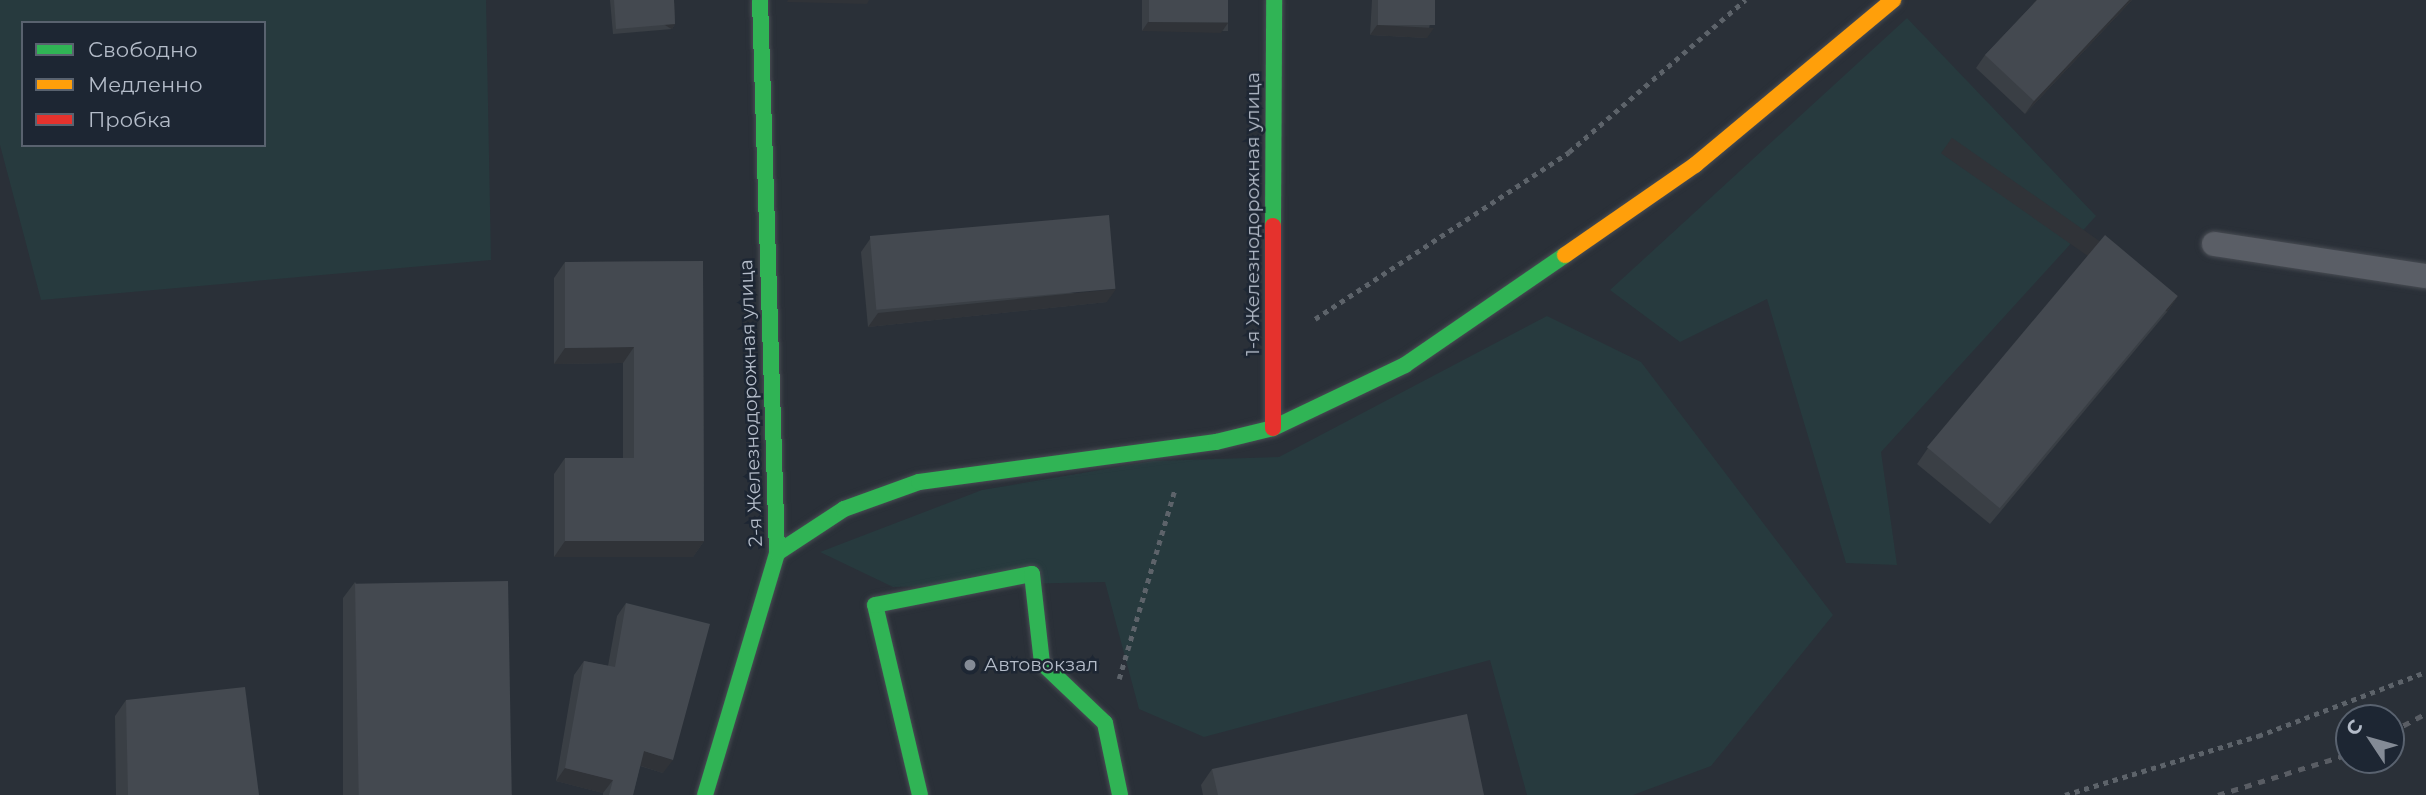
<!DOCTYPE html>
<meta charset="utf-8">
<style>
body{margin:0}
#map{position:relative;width:2426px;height:795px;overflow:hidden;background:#2a3038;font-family:Montserrat,sans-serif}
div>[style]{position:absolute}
.green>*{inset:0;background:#273a3e}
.path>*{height:4.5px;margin-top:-2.25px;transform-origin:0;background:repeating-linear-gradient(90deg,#5d636a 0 5px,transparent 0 10px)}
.roads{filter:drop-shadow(0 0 2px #484c53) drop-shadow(0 0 2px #484c53)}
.lane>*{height:24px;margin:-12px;padding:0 12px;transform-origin:12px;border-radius:12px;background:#5a5e66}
.fast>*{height:16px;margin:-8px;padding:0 8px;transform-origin:8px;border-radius:8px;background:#30b455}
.slow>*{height:16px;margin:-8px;padding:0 8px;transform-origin:8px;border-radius:8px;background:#ff9f0a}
.jam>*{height:16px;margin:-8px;padding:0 8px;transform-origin:8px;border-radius:8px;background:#e5322d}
.rail>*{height:5px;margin-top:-2.5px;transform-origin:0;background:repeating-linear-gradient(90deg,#595d64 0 7px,transparent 0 14px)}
.wall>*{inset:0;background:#3a3f45;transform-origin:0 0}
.shaded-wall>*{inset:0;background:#303338;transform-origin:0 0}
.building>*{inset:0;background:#444950;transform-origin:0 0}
.dots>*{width:19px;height:19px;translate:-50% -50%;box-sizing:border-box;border:4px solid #1d2633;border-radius:50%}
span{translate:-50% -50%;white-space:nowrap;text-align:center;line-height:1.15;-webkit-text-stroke:5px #1d2633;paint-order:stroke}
.street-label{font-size:19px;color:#b4bcc9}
.poi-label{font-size:19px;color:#b4bcc9}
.left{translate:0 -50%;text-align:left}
.legend{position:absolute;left:21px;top:21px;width:245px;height:126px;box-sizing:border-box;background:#1d2633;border:2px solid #59626f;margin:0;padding:9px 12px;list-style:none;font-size:21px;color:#b4bcc9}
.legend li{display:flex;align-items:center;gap:14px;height:35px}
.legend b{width:35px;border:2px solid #59626f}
.north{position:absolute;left:2335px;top:704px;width:70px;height:70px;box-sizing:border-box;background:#1d2633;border:2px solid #59626f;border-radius:50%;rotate:306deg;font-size:19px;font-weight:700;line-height:28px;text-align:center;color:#b4bcc9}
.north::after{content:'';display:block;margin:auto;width:24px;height:32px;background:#848b96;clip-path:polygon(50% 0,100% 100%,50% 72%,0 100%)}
</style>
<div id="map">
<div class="green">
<div style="clip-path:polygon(evenodd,0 0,486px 0,491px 260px,41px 300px,0 145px,0 0,23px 23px,264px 23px,264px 145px,23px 145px,23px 23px)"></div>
<div style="clip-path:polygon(1907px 18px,2096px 216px,1881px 452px,1897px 565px,1846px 563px,1767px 299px,1680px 342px,1610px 290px)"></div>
<div style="clip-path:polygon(1547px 316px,1641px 362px,1833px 615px,1711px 766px,1633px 795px,1527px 795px,1490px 660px,1204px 737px,1139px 709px,1105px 582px,893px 587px,820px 552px,982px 490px,1153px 461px,1279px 457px)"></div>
</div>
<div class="path">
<div style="left:1315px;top:319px;width:304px;rotate:-33.3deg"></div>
<div style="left:1569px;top:152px;width:233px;rotate:-40.8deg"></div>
<div style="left:1119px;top:679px;width:198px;rotate:-73.6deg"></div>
<div style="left:2065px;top:795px;width:202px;rotate:-17deg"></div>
<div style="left:2258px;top:736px;width:180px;rotate:-20.9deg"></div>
</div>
<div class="roads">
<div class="lane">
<div style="left:2214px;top:244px;width:214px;rotate:8.6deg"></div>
</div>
<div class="fast">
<div style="left:1273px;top:226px;width:226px;rotate:-89.7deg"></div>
<div style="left:777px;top:553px;width:80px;rotate:-33.3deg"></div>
<div style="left:844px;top:509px;width:80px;rotate:-19.8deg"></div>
<div style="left:919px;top:482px;width:300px;rotate:-7.7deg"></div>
<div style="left:1216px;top:442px;width:59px;rotate:-13.8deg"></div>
<div style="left:1273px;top:428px;width:146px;rotate:-25.5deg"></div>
<div style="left:1405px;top:365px;width:194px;rotate:-34.5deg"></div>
<div style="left:705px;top:795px;width:252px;rotate:-73.4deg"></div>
<div style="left:777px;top:553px;width:553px;rotate:-91.76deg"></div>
<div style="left:920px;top:795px;width:195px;rotate:-103.3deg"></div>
<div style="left:875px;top:605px;width:160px;rotate:-11.2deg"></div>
<div style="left:1032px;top:574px;width:90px;rotate:83.6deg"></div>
<div style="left:1042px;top:663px;width:87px;rotate:43.6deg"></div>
<div style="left:1105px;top:723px;width:74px;rotate:78.2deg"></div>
</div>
<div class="slow">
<div style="left:1565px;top:255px;width:158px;rotate:-34.7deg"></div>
<div style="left:1695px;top:165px;width:258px;rotate:-39.8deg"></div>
</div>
<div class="jam">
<div style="left:1273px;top:428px;width:202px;rotate:-90deg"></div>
</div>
</div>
<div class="rail">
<div style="left:2391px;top:732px;width:40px;rotate:-28deg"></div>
<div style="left:2218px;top:795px;width:137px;rotate:-17.4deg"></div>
</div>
<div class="wall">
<div style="clip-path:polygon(610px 0,674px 0,675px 24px,672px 29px,613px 34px)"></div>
<div style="left:1142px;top:0;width:86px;height:31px"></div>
<div style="clip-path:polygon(1372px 0,1435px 0,1427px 38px,1370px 35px)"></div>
<div style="clip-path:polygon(2037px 0,2132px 0,2025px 114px,1976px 68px,1985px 55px)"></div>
<div style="clip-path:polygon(870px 239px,1107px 302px,868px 327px,861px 252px)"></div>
<div style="clip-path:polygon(703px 261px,704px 541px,693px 557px,554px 557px,554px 474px,565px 458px,623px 458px,623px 363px,554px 364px,554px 278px,565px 262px)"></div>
<div style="clip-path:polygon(2178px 296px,2167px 312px,1990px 524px,1917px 464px,1928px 448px)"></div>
<div style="clip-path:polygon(355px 582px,512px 795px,343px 795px,343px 598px)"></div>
<div style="clip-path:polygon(626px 603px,663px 773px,640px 766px,633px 795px,603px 795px,603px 793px,556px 781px,574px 675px,584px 661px,608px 666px,617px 616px)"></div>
<div style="clip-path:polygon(126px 700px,259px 795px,116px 795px,115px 716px)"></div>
<div style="clip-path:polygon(1212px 769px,1484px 795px,1203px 795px,1201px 785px)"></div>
</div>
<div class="shaded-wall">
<div style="clip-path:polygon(788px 0,869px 0,867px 4px,787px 2px)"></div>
<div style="clip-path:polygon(2129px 0,2132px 0,2025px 114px,2034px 101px)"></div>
<div style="clip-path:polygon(1148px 22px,1228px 23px,1221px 33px,1142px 31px)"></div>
<div style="left:675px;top:24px;width:6px;height:59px;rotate:121deg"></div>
<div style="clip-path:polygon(1377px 25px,1434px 28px,1427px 38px,1370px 35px)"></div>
<div style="clip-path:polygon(1116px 289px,1107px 302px,868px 327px,878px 313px)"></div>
<div style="left:2178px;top:296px;width:19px;height:276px;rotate:125deg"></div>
<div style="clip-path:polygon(634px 347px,623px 363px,554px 364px,565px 348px)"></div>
<div style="clip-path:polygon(565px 541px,704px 541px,693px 557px,554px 557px)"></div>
<div style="clip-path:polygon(644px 751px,673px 760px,663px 773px,635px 764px)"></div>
<div style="clip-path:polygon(565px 768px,613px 780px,603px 793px,556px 781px)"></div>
</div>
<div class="building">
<div style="clip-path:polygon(614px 0,674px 0,675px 24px,616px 29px)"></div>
<div style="left:1149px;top:0;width:79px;height:22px"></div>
<div style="left:1378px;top:0;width:57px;height:25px"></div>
<div style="clip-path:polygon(2037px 0,2129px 0,2034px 101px,1985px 55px)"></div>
<div style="left:1109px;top:215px;width:74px;height:240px;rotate:85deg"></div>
<div style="left:2105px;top:235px;width:95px;height:277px;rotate:40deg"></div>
<div style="clip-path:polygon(703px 261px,704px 541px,565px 541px,565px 458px,634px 458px,634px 347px,565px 348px,565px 262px)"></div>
<div style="left:508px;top:581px;width:214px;height:153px;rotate:89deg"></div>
<div style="clip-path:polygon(626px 603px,710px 624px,673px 760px,644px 751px,633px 795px,609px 795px,613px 780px,565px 768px,584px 661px,615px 667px)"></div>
<div style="clip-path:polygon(245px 687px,259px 795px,128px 795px,126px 700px)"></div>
<div style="clip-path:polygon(1467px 714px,1484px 795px,1218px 795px,1212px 769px)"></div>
</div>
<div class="dots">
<div style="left:970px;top:665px;background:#848b96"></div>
</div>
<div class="street-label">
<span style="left:1253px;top:214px;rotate:-90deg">1-я Железнодорожная улица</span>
<span style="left:751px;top:403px;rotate:-92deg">2-я Железнодорожная улица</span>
</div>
<div class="poi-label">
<span class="left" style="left:984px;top:665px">Автовокзал</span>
</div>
<ul class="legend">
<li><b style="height:9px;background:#30b455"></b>Свободно</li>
<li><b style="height:9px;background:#ff9f0a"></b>Медленно</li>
<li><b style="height:9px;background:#e5322d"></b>Пробка</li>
</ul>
<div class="north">С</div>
</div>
